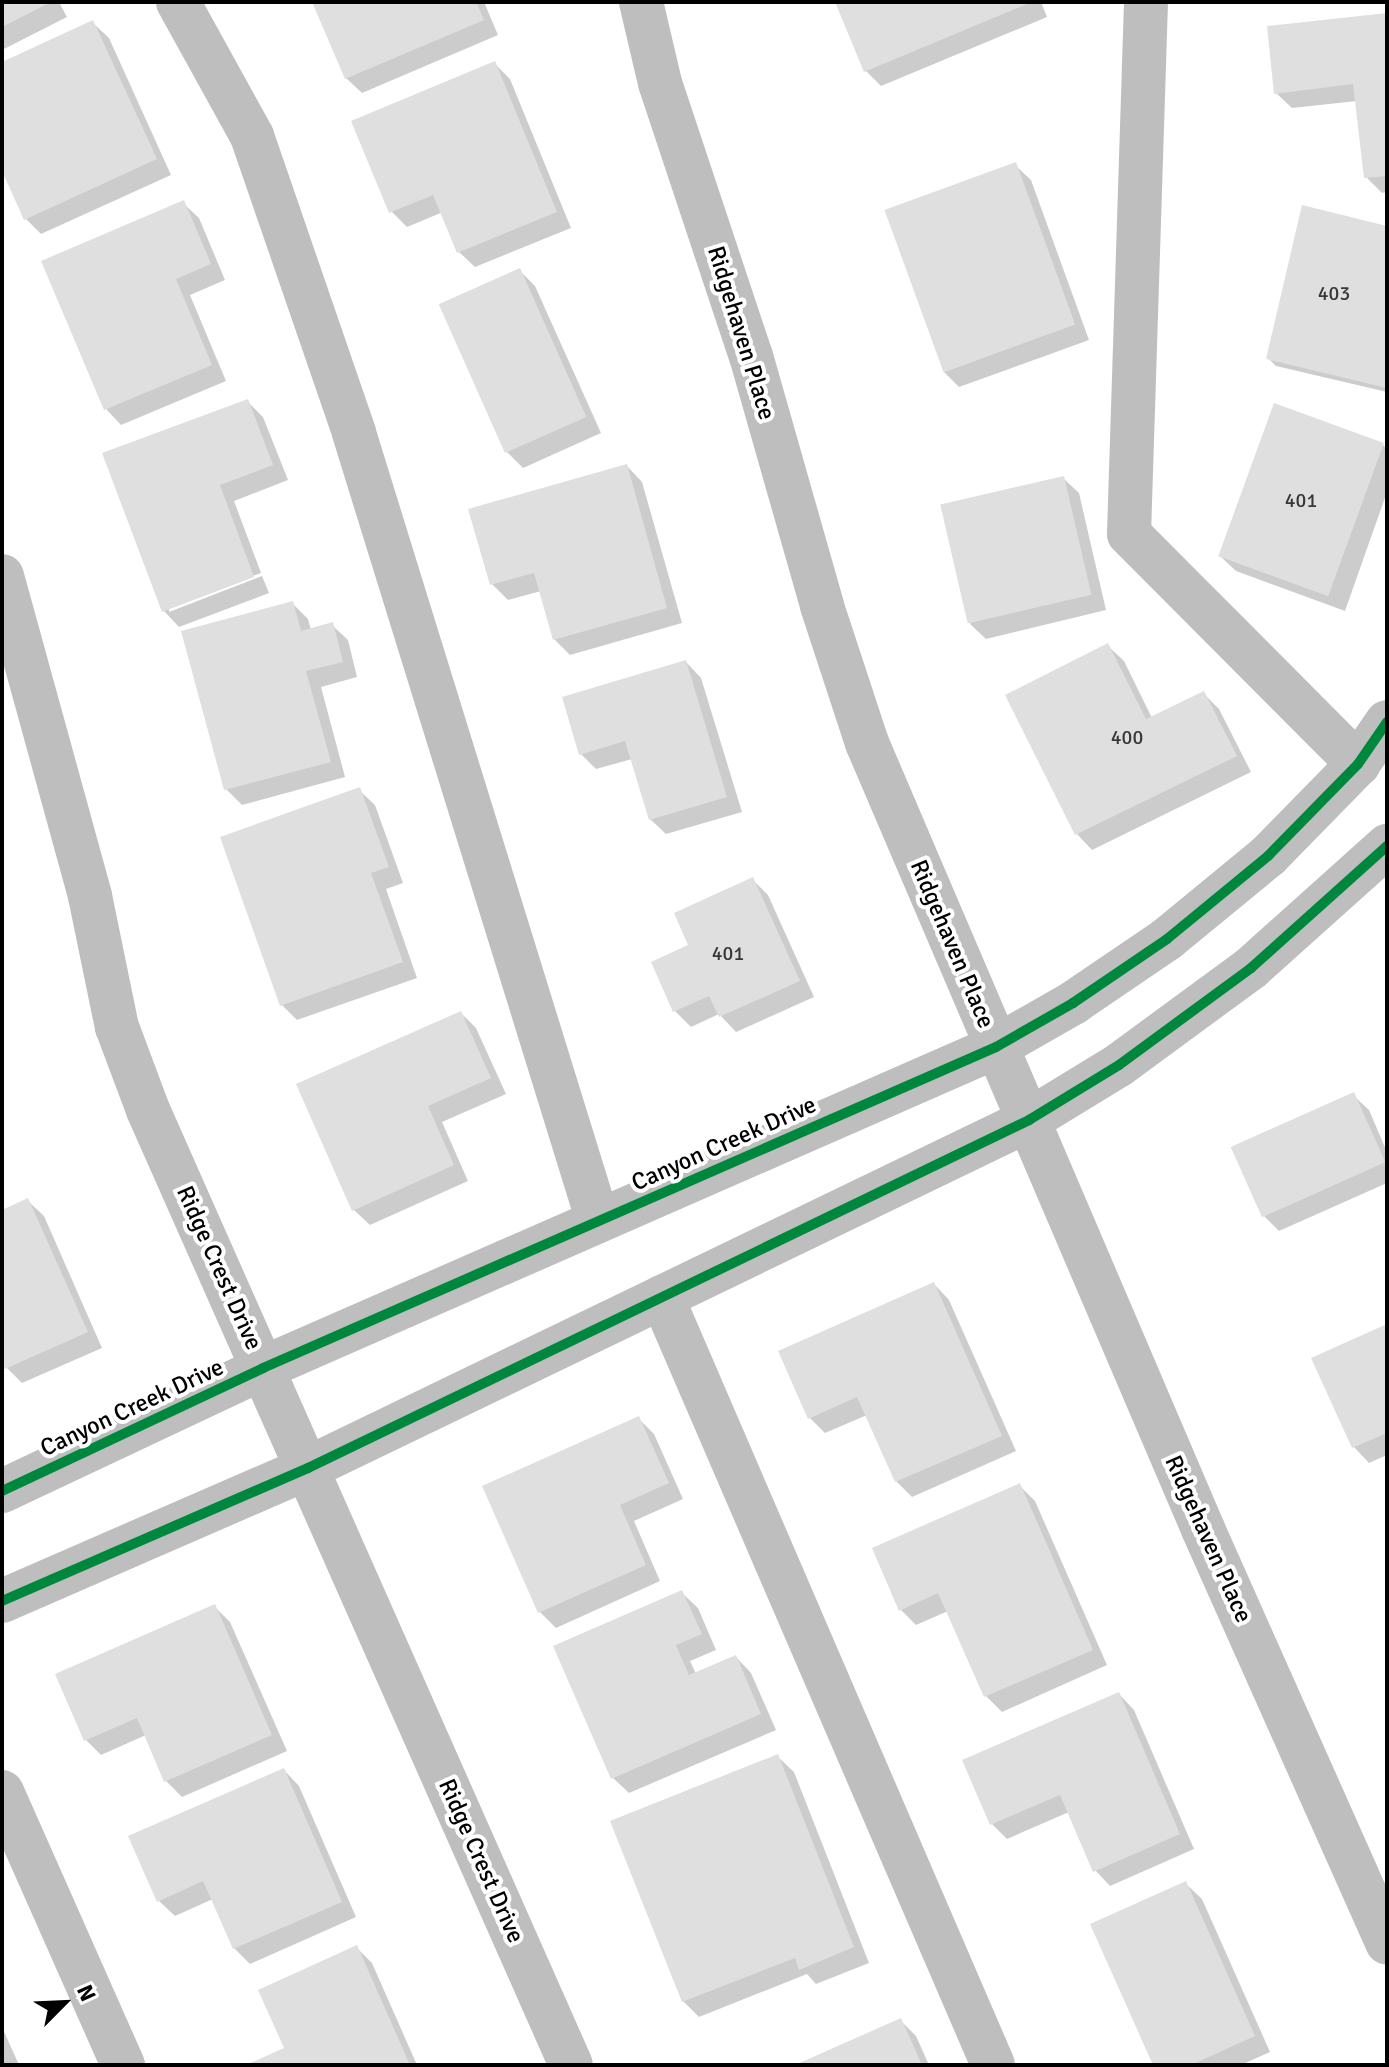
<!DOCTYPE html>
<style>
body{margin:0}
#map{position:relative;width:1389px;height:2067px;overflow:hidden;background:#fff;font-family:Signika,sans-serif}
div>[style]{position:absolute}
.shadow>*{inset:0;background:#0003}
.building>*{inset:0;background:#dfdfdf;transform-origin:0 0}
.minor>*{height:44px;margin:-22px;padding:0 22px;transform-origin:22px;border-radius:22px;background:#bebebe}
.cycleway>*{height:10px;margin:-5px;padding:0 5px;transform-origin:5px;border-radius:5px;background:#00873e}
span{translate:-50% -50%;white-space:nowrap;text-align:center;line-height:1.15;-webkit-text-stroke:8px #fff;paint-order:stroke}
.number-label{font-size:20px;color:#383838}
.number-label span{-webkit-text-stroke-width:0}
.street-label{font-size:24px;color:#000}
.frame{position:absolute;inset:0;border:4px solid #000;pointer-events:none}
.north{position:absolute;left:24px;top:1963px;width:80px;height:80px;-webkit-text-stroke:6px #fff;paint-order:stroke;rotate:66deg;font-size:22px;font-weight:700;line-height:32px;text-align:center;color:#000}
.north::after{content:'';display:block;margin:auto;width:28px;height:36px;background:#000;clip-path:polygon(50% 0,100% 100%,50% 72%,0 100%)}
</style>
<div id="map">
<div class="shadow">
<div style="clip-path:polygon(2px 2px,59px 2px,67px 17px,2px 50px)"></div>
<div style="clip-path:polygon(314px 2px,484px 2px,498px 35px,362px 93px,346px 78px)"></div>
<div style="clip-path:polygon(837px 2px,1041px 2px,1047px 17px,881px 86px,866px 71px)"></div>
<div style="clip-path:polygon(1387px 15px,1387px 192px,1382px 193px,1366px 177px,1357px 101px,1292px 108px,1276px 93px)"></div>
<div style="clip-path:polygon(93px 23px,109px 38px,171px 175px,41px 234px,26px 219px,2px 166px,2px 64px)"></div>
<div style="clip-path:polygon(494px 63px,510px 79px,571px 228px,475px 267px,459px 252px,443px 212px,407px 227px,391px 211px)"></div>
<div style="clip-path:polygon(1015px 165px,1031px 180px,1089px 340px,959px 387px,944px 372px)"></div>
<div style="clip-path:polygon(183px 203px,199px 218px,225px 280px,190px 295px,226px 381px,121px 425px,106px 409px)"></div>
<div style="clip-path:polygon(1387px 228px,1387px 392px,1276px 366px,1269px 359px)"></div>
<div style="clip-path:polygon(520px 271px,535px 286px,601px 433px,523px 468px,507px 452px)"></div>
<div style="clip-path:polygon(247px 401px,263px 417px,288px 480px,234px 501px,261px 573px,169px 607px,169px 612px,262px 576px,269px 593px,179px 627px,164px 611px)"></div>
<div style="clip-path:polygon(1383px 445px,1387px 449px,1387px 492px,1345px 611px,1236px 571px,1220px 556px)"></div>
<div style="clip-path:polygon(627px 466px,642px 482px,682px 623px,570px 655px,554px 639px,541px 591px,508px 600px,492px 584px)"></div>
<div style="clip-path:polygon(1063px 478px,1079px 493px,1106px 610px,986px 639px,970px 624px)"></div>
<div style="clip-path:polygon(292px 603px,308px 619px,311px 630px,332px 625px,348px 640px,357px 677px,321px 687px,345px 777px,242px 805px,226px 789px)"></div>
<div style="clip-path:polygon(1108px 646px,1124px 661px,1152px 718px,1203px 693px,1219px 709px,1251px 772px,1092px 850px,1077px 834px)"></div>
<div style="clip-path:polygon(686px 662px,701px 678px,742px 812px,666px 834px,650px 819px,632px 759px,596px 769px,581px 754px)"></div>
<div style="clip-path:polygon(359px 790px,375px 805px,403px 883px,386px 889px,417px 978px,297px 1020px,282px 1005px)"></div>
<div style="clip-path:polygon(753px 880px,768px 895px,814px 997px,736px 1032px,719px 1014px,691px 1027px,675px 1011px,653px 963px,691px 946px)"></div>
<div style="clip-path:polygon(461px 1013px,476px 1028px,506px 1094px,442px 1122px,468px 1181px,370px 1225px,354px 1210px)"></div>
<div style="clip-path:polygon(1353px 1095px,1369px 1110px,1387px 1152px,1387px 1183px,1279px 1231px,1264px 1216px)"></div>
<div style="clip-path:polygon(28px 1201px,44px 1216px,102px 1348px,22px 1383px,7px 1368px,2px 1357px,2px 1212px)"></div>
<div style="clip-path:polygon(934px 1284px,949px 1300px,1016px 1451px,912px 1497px,896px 1481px,867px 1415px,825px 1433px,810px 1418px)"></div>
<div style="clip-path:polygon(1387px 1326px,1387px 1455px,1369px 1463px,1354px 1447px)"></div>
<div style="clip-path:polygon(638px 1418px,654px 1434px,683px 1499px,634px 1521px,660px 1581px,556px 1628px,540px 1612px)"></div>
<div style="clip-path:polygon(1020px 1486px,1035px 1501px,1107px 1665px,1002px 1712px,986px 1696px,948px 1611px,916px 1625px,900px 1609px)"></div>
<div style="clip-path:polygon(682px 1593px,698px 1608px,716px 1650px,690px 1661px,696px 1674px,736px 1657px,751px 1673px,776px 1730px,629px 1793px,613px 1778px)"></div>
<div style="clip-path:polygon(215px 1607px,230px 1622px,287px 1751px,182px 1797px,166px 1781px,146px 1735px,101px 1755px,85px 1739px)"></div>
<div style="clip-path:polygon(1119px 1694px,1134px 1710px,1194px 1849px,1110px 1886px,1095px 1870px,1069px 1812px,1007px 1839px,992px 1824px)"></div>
<div style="clip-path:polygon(778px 1757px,794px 1772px,869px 1963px,816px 1984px,807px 1974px,699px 2017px,683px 2001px)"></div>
<div style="clip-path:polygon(284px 1770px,299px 1786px,356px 1917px,250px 1964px,234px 1948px,213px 1899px,175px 1916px,159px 1901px)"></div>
<div style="clip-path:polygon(1186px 1884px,1202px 1899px,1270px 2052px,1241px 2065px,1155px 2065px)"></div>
<div style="clip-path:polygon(357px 1948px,372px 1963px,417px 2065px,250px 2065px,286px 2049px)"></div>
<div style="clip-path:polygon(900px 2020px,916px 2036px,929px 2065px,800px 2065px)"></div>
<div style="clip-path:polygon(2px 2027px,19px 2065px,2px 2065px)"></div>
</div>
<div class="building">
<div style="clip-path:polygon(2px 2px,51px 2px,2px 27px)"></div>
<div style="clip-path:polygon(312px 2px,476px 2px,484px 20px,345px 79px)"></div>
<div style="clip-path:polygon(835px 2px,1032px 2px,864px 72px)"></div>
<div style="clip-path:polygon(1387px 13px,1387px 176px,1364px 178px,1353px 84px,1274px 94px,1267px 26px)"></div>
<div style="clip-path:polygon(93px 20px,157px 159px,24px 220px,2px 171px,2px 62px)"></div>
<div style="clip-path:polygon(495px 61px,557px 212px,457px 253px,433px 195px,389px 213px,351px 121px)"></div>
<div style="left:1016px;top:162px;width:173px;height:140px;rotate:70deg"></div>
<div style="clip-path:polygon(184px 200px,211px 264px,176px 279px,212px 365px,104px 410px,41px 261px)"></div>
<div style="clip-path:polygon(1302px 205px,1387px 226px,1387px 388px,1266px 359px)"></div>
<div style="left:520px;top:268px;width:163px;height:89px;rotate:66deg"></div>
<div style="clip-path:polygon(248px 399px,273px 465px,220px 485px,254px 577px,162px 612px,102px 453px)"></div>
<div style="left:1274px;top:403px;width:117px;height:163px;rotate:20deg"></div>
<div style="clip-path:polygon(627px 464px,667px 608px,553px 640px,534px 573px,490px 585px,468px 509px)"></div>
<div style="left:1064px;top:476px;width:122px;height:127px;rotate:77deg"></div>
<div style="clip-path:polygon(293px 601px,301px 631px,333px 622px,343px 662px,306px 671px,331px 762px,224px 790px,181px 631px)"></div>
<div style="clip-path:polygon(1108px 643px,1146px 719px,1204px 691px,1237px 756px,1075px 835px,1005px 695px)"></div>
<div style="clip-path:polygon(686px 660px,727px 797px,649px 820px,625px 741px,579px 755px,562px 697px)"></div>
<div style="clip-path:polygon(360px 787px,389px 867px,371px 873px,403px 962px,280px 1006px,220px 837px)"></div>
<div style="clip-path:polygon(753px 877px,800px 981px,719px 1017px,709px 996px,673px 1012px,651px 962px,688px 945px,674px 913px)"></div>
<div style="clip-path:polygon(461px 1011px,491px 1078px,428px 1106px,454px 1165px,352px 1211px,296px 1084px)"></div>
<div style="left:1354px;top:1092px;width:77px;height:135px;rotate:66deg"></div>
<div style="clip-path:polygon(28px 1198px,88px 1332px,5px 1369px,2px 1362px,2px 1210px)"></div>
<div style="clip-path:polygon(934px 1282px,1002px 1436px,895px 1482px,857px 1397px,808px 1419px,778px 1351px)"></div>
<div style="clip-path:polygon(1387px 1324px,1387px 1433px,1352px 1448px,1311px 1358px)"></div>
<div style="clip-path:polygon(639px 1416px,669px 1483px,620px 1505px,646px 1565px,538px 1613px,482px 1486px)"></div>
<div style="clip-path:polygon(1020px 1483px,1093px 1650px,984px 1697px,938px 1593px,899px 1611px,872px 1548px)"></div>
<div style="clip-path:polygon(682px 1590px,702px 1634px,676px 1645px,689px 1675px,736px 1655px,761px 1714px,611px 1779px,553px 1646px)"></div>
<div style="clip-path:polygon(215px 1604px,272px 1735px,164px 1782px,137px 1718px,84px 1741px,55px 1674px)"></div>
<div style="clip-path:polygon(1119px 1692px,1180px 1834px,1093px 1872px,1060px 1795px,990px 1825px,962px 1760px)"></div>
<div style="clip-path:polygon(778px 1754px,854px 1947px,799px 1970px,795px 1958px,682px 2002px,610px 1821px)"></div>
<div style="clip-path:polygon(284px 1768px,342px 1902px,233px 1949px,203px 1881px,157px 1902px,128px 1836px)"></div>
<div style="clip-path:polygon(1186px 1881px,1255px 2036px,1191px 2065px,1153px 2065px,1090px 1924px)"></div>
<div style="clip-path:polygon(357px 1945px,410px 2065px,246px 2065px,284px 2048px,258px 1990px)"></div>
<div style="clip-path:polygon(901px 2018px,922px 2065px,795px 2065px)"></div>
</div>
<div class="minor">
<div style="left:178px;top:2px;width:153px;rotate:61.1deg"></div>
<div style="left:252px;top:136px;width:314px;rotate:71deg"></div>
<div style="left:354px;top:433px;width:825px;rotate:72.8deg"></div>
<div style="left:641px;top:2px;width:83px;rotate:76.8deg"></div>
<div style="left:660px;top:83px;width:288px;rotate:71.6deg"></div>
<div style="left:751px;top:356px;width:260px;rotate:74.1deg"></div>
<div style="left:822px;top:606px;width:144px;rotate:71.8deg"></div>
<div style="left:867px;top:743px;width:855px;rotate:66.85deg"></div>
<div style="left:1203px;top:1529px;width:453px;rotate:66deg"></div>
<div style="left:1146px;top:2px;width:532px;rotate:91.83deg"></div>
<div style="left:1129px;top:534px;width:325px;rotate:45.1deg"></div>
<div style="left:2px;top:576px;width:332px;rotate:74.6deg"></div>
<div style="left:90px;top:896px;width:134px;rotate:78.4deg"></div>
<div style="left:117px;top:1027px;width:89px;rotate:69.5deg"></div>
<div style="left:148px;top:1110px;width:1044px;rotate:66.11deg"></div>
<div style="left:662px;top:1297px;width:836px;rotate:66.68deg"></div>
<div style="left:2px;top:1491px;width:289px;rotate:-25.2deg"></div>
<div style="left:263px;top:1368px;width:800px;rotate:-23.65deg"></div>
<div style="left:996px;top:1047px;width:89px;rotate:-29.7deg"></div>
<div style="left:1073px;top:1003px;width:114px;rotate:-34.2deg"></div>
<div style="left:1167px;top:939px;width:131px;rotate:-39.4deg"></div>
<div style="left:1268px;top:856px;width:129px;rotate:-45.6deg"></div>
<div style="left:1358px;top:764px;width:51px;rotate:-55.4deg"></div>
<div style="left:2px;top:1601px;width:334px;rotate:-23.5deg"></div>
<div style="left:308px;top:1468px;width:801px;rotate:-25.76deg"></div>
<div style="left:1029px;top:1120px;width:105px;rotate:-31.4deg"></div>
<div style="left:1119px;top:1065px;width:164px;rotate:-36.3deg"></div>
<div style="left:1251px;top:968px;width:183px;rotate:-41.9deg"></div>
<div style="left:2px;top:1792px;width:299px;rotate:66.1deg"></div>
</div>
<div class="cycleway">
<div style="left:2px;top:1491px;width:289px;rotate:-25.2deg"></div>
<div style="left:263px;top:1368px;width:800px;rotate:-23.65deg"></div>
<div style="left:996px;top:1047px;width:89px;rotate:-29.7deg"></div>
<div style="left:1073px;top:1003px;width:114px;rotate:-34.2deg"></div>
<div style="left:1167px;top:939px;width:131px;rotate:-39.4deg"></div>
<div style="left:1268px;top:856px;width:129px;rotate:-45.6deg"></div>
<div style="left:1358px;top:764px;width:51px;rotate:-55.4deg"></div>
<div style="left:2px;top:1601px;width:334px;rotate:-23.5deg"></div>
<div style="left:308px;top:1468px;width:801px;rotate:-25.76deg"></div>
<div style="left:1029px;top:1120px;width:105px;rotate:-31.4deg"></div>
<div style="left:1119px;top:1065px;width:164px;rotate:-36.3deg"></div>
<div style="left:1251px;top:968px;width:183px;rotate:-41.9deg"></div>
</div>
<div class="number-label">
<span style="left:1334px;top:293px">403</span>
<span style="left:1301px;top:500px">401</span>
<span style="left:1127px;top:737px">400</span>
<span style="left:728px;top:953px">401</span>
</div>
<div class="street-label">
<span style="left:741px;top:333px;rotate:73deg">Ridgehaven Place</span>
<span style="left:952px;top:944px;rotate:67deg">Ridgehaven Place</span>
<span style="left:724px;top:1144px;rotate:-24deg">Canyon Creek Drive</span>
<span style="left:219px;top:1268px;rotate:66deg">Ridge Crest Drive</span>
<span style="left:132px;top:1408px;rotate:-25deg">Canyon Creek Drive</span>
<span style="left:1208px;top:1539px;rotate:66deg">Ridgehaven Place</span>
<span style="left:481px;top:1861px;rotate:66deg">Ridge Crest Drive</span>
</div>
<div class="frame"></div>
<div class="north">N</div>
</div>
